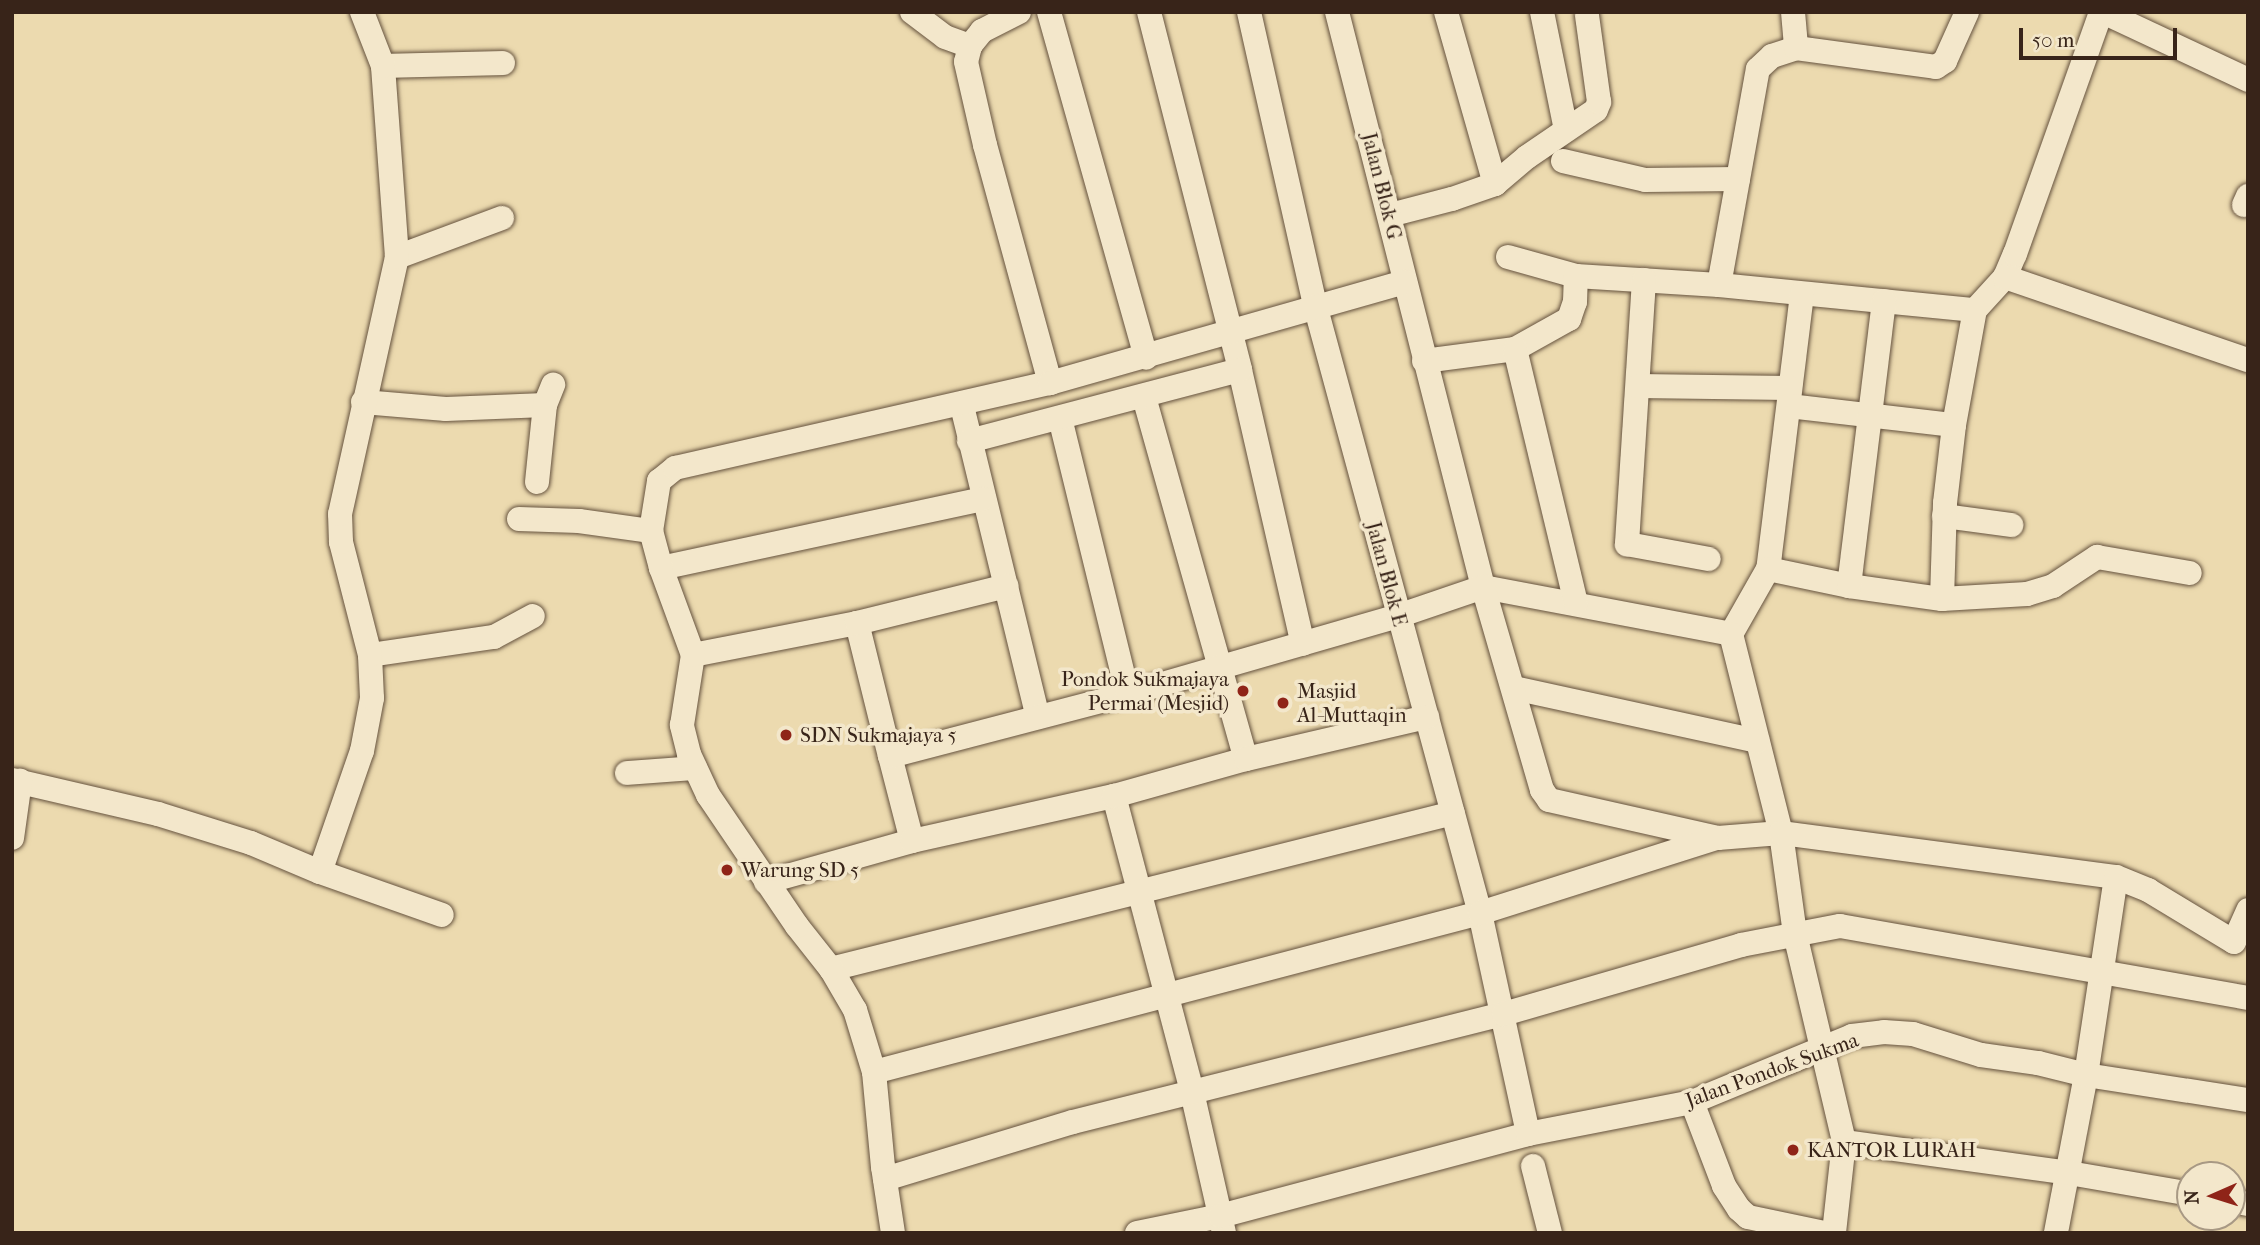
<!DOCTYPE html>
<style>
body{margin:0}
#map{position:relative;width:2260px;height:1245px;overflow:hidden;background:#ecdaaf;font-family:"IM FELL French Canon",serif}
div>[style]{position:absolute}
.roads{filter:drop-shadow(0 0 2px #65523e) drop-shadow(0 0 2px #65523e)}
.street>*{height:24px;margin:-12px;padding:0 12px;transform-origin:12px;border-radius:12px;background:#f3e7cb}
.dots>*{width:19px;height:19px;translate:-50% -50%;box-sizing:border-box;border:4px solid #f3e7cb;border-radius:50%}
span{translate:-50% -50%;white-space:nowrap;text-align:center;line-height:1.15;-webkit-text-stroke:7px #f3e7cb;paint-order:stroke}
.street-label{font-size:21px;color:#382419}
.poi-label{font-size:21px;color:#382419}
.right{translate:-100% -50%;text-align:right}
.left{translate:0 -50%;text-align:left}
.frame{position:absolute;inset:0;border:14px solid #382419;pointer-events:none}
.north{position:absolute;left:2176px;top:1161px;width:70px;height:70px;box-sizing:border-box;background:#f3e7cb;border:2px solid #a89984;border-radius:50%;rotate:267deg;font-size:19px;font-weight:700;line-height:28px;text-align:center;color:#382419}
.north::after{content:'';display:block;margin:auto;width:24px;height:32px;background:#8f2418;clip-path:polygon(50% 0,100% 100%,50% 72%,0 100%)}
.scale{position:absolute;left:2019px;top:28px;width:158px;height:32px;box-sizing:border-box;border:4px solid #382419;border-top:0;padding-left:9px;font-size:21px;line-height:24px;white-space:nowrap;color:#382419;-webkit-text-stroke:5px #f3e7cb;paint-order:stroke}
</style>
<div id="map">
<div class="roads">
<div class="street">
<div style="left:912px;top:12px;width:41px;rotate:37.1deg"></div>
<div style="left:945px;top:37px;width:27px;rotate:20deg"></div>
<div style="left:1019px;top:12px;width:42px;rotate:152.8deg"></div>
<div style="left:982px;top:31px;width:19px;rotate:129deg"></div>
<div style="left:970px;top:46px;width:16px;rotate:104deg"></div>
<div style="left:966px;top:62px;width:85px;rotate:77.1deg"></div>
<div style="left:985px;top:145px;width:247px;rotate:74.7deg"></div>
<div style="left:1049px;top:12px;width:359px;rotate:74.3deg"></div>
<div style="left:1149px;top:12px;width:369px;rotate:75.7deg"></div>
<div style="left:1240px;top:370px;width:281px;rotate:77.1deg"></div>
<div style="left:1249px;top:12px;width:300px;rotate:77.3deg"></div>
<div style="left:1315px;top:305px;width:630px;rotate:74.82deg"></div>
<div style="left:1480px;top:913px;width:226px;rotate:77.7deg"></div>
<div style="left:1337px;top:12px;width:593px;rotate:75.75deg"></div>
<div style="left:1483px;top:587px;width:252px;rotate:10.7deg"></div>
<div style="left:1446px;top:12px;width:179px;rotate:74.1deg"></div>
<div style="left:1542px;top:12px;width:120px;rotate:78.5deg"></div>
<div style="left:1793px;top:12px;width:36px;rotate:85deg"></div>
<div style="left:2103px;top:12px;width:160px;rotate:25.1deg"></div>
<div style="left:383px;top:66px;width:120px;rotate:-1.4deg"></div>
<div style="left:1563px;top:161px;width:84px;rotate:13deg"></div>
<div style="left:1645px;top:180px;width:93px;rotate:-0.6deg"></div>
<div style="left:2244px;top:205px;width:10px;rotate:-66deg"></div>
<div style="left:1390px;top:215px;width:64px;rotate:-14.5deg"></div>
<div style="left:1452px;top:199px;width:46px;rotate:-19.2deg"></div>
<div style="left:1495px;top:184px;width:42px;rotate:-40.2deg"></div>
<div style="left:1527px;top:157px;width:83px;rotate:-34.3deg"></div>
<div style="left:1596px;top:110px;width:9px;rotate:-69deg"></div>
<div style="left:1599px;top:102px;width:88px;rotate:-97.9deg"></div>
<div style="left:397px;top:257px;width:112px;rotate:-20.4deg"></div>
<div style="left:1508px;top:257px;width:71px;rotate:15.6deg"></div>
<div style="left:1576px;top:276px;width:143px;rotate:3.6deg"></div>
<div style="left:1719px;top:285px;width:257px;rotate:5.6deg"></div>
<div style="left:1975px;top:310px;width:45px;rotate:-47.7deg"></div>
<div style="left:2005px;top:277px;width:25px;rotate:-67deg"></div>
<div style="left:2015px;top:254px;width:257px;rotate:-70.4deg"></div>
<div style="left:2005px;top:277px;width:257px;rotate:18.9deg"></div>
<div style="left:1644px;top:280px;width:265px;rotate:93.7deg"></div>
<div style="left:1627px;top:544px;width:83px;rotate:10.4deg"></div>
<div style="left:1719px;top:285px;width:219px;rotate:-79.8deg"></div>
<div style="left:1758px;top:69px;width:19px;rotate:-43deg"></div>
<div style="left:1772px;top:56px;width:25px;rotate:-18deg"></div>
<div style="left:1796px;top:48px;width:141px;rotate:7.7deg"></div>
<div style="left:1936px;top:67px;width:11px;rotate:-34deg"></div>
<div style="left:1945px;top:61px;width:54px;rotate:-65.8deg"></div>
<div style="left:1802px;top:294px;width:277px;rotate:97deg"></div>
<div style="left:1768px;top:569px;width:75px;rotate:119.6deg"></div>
<div style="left:1731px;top:634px;width:205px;rotate:75.9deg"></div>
<div style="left:1781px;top:833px;width:102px;rotate:82.1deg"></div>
<div style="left:1795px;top:934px;width:214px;rotate:76.7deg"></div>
<div style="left:1844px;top:1142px;width:92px;rotate:96.3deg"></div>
<div style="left:1515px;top:349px;width:62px;rotate:-29.1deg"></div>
<div style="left:1569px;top:319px;width:18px;rotate:-71deg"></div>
<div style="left:1575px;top:302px;width:26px;rotate:-88deg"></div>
<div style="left:1424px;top:361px;width:92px;rotate:-7.5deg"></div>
<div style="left:1515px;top:349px;width:261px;rotate:76.5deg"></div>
<div style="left:1638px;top:386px;width:151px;rotate:0.8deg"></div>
<div style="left:1144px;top:397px;width:376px;rotate:74.3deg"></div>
<div style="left:363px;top:402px;width:83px;rotate:4.8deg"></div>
<div style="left:446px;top:409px;width:99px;rotate:-2.3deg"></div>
<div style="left:545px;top:405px;width:22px;rotate:-68deg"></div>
<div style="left:962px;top:406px;width:320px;rotate:76.3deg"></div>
<div style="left:1789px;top:406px;width:166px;rotate:6.6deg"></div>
<div style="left:1060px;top:418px;width:284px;rotate:76.2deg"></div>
<div style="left:969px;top:441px;width:280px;rotate:-14.7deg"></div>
<div style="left:537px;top:482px;width:77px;rotate:-84.1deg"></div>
<div style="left:1944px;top:516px;width:68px;rotate:7.7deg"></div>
<div style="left:519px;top:519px;width:60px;rotate:1.9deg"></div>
<div style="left:579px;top:521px;width:73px;rotate:7.9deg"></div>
<div style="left:661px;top:568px;width:328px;rotate:-12.1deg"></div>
<div style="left:1768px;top:569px;width:83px;rotate:11.9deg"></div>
<div style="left:1849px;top:586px;width:94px;rotate:8deg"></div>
<div style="left:1942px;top:599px;width:85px;rotate:-3.4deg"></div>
<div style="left:2027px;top:594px;width:27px;rotate:-17deg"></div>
<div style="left:2053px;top:586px;width:53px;rotate:-33.4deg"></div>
<div style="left:2097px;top:557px;width:94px;rotate:9.8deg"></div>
<div style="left:1849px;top:586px;width:287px;rotate:-83deg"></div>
<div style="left:1942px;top:599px;width:96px;rotate:-88.2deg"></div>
<div style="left:1945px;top:503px;width:79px;rotate:-83.4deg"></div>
<div style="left:1954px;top:425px;width:117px;rotate:-79.7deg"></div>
<div style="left:857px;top:623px;width:137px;rotate:76.1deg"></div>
<div style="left:370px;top:655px;width:125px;rotate:-8.3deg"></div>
<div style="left:494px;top:637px;width:44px;rotate:-28.3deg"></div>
<div style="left:693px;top:655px;width:167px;rotate:-11deg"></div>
<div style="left:857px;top:623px;width:154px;rotate:-13.9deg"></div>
<div style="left:1514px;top:688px;width:249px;rotate:12.3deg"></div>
<div style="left:627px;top:773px;width:68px;rotate:-4.2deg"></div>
<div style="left:12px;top:780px;width:150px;rotate:13.1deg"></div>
<div style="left:158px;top:814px;width:97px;rotate:17.3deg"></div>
<div style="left:251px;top:843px;width:75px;rotate:22.8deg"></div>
<div style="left:320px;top:872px;width:129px;rotate:19.4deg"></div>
<div style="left:1114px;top:796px;width:306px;rotate:75.2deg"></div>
<div style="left:1192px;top:1092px;width:145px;rotate:77.2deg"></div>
<div style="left:12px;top:838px;width:58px;rotate:-82deg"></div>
<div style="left:912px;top:841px;width:88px;rotate:-104.5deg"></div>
<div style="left:890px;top:756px;width:246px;rotate:-14.6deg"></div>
<div style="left:1128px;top:694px;width:281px;rotate:-16.1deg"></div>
<div style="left:1398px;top:616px;width:90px;rotate:-18.8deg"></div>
<div style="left:1483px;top:587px;width:211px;rotate:73.8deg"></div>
<div style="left:1542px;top:790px;width:12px;rotate:55deg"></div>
<div style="left:1549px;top:800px;width:173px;rotate:12.7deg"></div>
<div style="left:1718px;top:838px;width:63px;rotate:-4.5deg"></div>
<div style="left:1781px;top:833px;width:338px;rotate:7.5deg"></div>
<div style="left:2116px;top:877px;width:200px;rotate:98.6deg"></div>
<div style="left:2086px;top:1075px;width:161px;rotate:100.8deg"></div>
<div style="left:320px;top:872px;width:128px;rotate:-70.9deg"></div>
<div style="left:362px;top:751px;width:54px;rotate:-79.3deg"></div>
<div style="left:372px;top:698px;width:43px;rotate:-92.7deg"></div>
<div style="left:370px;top:655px;width:117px;rotate:-104.4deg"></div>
<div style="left:341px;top:542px;width:28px;rotate:-92deg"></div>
<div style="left:340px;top:514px;width:263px;rotate:-77.5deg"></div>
<div style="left:397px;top:257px;width:192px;rotate:-94.2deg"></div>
<div style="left:383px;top:66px;width:58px;rotate:-111.3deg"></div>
<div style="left:2116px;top:877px;width:35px;rotate:22deg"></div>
<div style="left:2148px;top:890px;width:100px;rotate:31.2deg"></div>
<div style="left:2234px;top:942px;width:35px;rotate:-66deg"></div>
<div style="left:766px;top:882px;width:152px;rotate:-15.7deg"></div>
<div style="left:912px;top:841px;width:207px;rotate:-12.6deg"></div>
<div style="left:1114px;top:796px;width:137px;rotate:-15.7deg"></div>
<div style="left:1246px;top:759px;width:186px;rotate:-13.1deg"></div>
<div style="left:831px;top:969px;width:641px;rotate:-14.08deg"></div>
<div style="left:874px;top:1072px;width:627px;rotate:-14.7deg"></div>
<div style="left:1480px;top:913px;width:248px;rotate:-17.6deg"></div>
<div style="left:1692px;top:1102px;width:90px;rotate:69.1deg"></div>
<div style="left:1724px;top:1186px;width:27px;rotate:57deg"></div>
<div style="left:1739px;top:1209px;width:12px;rotate:42deg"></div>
<div style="left:1748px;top:1217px;width:78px;rotate:11.9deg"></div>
<div style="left:1844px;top:1142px;width:227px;rotate:7.8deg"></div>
<div style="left:2069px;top:1173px;width:123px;rotate:9.8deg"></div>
<div style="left:1533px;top:1166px;width:69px;rotate:75.8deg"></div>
<div style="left:885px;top:1179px;width:196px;rotate:-16.9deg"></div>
<div style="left:1073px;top:1122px;width:444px;rotate:-14.1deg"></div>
<div style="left:1504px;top:1014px;width:247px;rotate:-16.2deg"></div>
<div style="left:1741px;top:945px;width:101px;rotate:-10.9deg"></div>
<div style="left:1840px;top:926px;width:414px;rotate:10deg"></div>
<div style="left:2232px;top:1201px;width:16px;rotate:11deg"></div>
<div style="left:893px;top:1233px;width:67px;rotate:-98.6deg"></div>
<div style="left:883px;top:1167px;width:95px;rotate:-95.4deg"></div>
<div style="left:874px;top:1072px;width:65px;rotate:-107deg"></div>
<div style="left:855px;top:1010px;width:48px;rotate:-120.3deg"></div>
<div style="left:831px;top:969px;width:55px;rotate:-128.3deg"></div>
<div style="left:797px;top:926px;width:158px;rotate:-124.2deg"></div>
<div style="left:708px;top:795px;width:45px;rotate:-114.9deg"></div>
<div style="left:689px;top:754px;width:30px;rotate:-104deg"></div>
<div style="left:682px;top:725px;width:71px;rotate:-81.1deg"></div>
<div style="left:693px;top:655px;width:93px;rotate:-110.2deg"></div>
<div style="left:661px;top:568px;width:38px;rotate:-105deg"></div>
<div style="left:651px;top:531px;width:51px;rotate:-80.9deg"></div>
<div style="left:659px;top:481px;width:21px;rotate:-39deg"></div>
<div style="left:675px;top:468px;width:385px;rotate:-12.8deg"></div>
<div style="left:1050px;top:383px;width:369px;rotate:-15.9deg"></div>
<div style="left:1137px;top:1233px;width:85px;rotate:-11.6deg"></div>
<div style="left:1220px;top:1216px;width:319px;rotate:-14.9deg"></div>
<div style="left:1528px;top:1134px;width:167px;rotate:-11deg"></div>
<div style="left:1692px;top:1102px;width:173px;rotate:-22.4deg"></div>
<div style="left:1852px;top:1036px;width:32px;rotate:-7deg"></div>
<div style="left:1884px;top:1032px;width:29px;rotate:4deg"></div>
<div style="left:1913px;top:1034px;width:71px;rotate:17.2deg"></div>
<div style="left:1981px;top:1055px;width:58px;rotate:8deg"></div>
<div style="left:2038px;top:1063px;width:49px;rotate:14deg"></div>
<div style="left:2086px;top:1075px;width:164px;rotate:8.8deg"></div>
</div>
</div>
<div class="dots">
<div style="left:1243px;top:691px;background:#8f2418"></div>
<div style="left:1283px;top:703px;background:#8f2418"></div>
<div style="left:786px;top:735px;background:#8f2418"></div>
<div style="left:727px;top:870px;background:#8f2418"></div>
<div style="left:1793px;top:1150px;background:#8f2418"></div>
</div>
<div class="street-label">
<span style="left:1382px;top:186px;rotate:76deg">Jalan Blok G</span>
<span style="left:1387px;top:574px;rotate:75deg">Jalan Blok E</span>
<span style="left:1772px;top:1070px;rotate:-20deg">Jalan Pondok Sukma</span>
</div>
<div class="poi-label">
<span class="right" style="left:1229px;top:691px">Pondok Sukmajaya<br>Permai (Mesjid)</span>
<span class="left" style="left:1297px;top:703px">Masjid<br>Al-Muttaqin</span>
<span class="left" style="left:800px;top:735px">SDN Sukmajaya 5</span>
<span class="left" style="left:741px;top:870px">Warung SD 5</span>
<span class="left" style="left:1807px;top:1150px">KANTOR LURAH</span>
</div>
<div class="frame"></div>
<div class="north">N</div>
<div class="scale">50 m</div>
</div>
